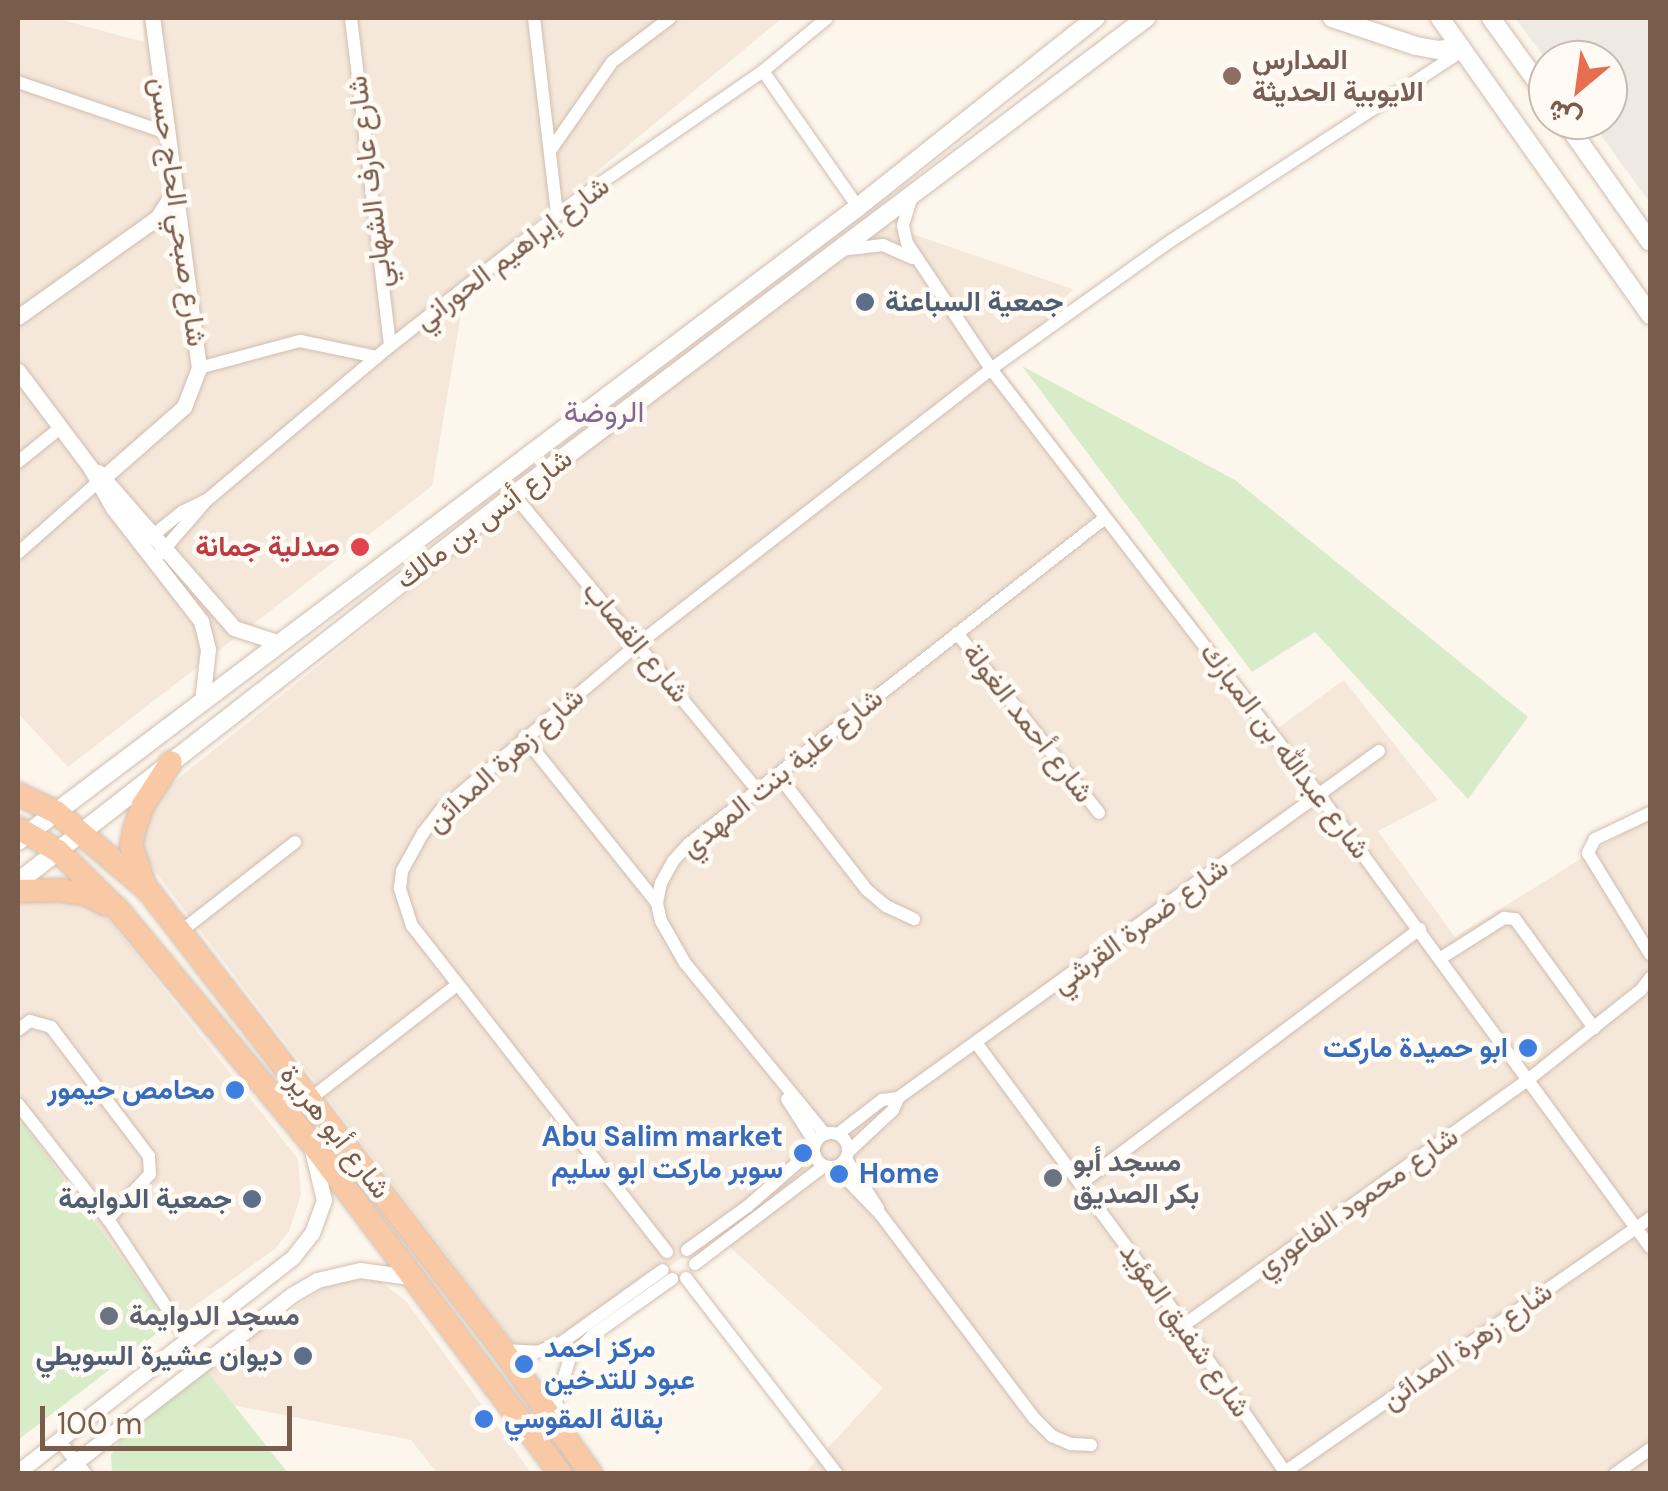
<!DOCTYPE html>
<meta charset="utf-8">
<style>
body{margin:0}
#map{position:relative;width:1668px;height:1491px;overflow:hidden;background:#fdf6ec;font-family:"DM Sans",Vazirmatn,sans-serif}
div>[style]{position:absolute}
.residential>*{inset:0;background:#f5e8da}
.industrial>*{inset:0;background:#efe9e4}
.green>*{inset:0;background:#d8ecc9}
.roads{filter:drop-shadow(0 0 2px #d1beb0) drop-shadow(0 0 2px #d1beb0)}
.minor>*{height:12px;margin:-6px;padding:0 6px;transform-origin:6px;border-radius:6px;background:#fff}
.minor>.ring{margin:-6px;padding:0;box-sizing:content-box;background:none;border:12px solid #fff;border-radius:50%}
.tertiary>*{height:15px;margin:-7.5px;padding:0 7.5px;transform-origin:7.5px;border-radius:7.5px;background:#fff}
.secondary>*{height:18px;margin:-9px;padding:0 9px;transform-origin:9px;border-radius:9px;background:#fff}
.trunk>*{height:22px;margin:-11px;padding:0 11px;transform-origin:11px;border-radius:11px;background:#f9c8a4}
.dots>*{width:28px;height:28px;translate:-50% -50%;box-sizing:border-box;border:5px solid #fffaf3;border-radius:50%}
span{translate:-50% -50%;white-space:nowrap;text-align:center;line-height:1.15;-webkit-text-stroke:9px #fffaf3;paint-order:stroke}
.education-label{font-size:28px;color:#785e54;font-weight:700}
.left{translate:0 -50%;text-align:left}
.street-label{font-size:28px;color:#7a5c4d}
.service-label{font-size:28px;color:#4e5e75;font-weight:700}
.right{translate:-100% -50%;text-align:right}
.health-label{font-size:28px;color:#be3a42;font-weight:700}
.shop-label{font-size:28px;color:#366cbe;font-weight:700}
.worship-label{font-size:28px;color:#5b616d;font-weight:700}
.neighbourhood-label{font-size:30px;color:#846695}
.frame{position:absolute;inset:0;border:20px solid #7a5c4d;pointer-events:none}
.north{position:absolute;left:1528px;top:40px;width:100px;height:100px;box-sizing:border-box;background:#fffaf3;border:2px solid #cabbb1;border-radius:50%;rotate:209deg;font-size:28px;font-weight:700;line-height:40px;text-align:center;color:#7a5c4d}
.north::after{content:'';display:block;margin:auto;width:35px;height:45px;background:#e76f51;clip-path:polygon(50% 0,100% 100%,50% 72%,0 100%)}
.scale{position:absolute;left:40px;top:1406px;width:252px;height:45px;box-sizing:border-box;border:5px solid #7a5c4d;border-top:0;padding-left:12px;font-size:30px;line-height:35px;white-space:nowrap;color:#7a5c4d;-webkit-text-stroke:8px #fffaf3;paint-order:stroke}
</style>
<div id="map">
<div class="residential">
<div style="clip-path:polygon(18px 18px,55px 18px,144px 42px,143px 18px,782px 18px,467px 279px,432px 486px,68px 767px,18px 713px)"></div>
<div style="clip-path:polygon(871px 220px,1073px 289px,1002px 369px,1278px 728px,1344px 680px,1438px 800px,1378px 831px,1455px 937px,1650px 816px,1650px 1473px,805px 1473px,883px 1388px,717px 1235px,526px 1359px,126px 833px,159px 794px)"></div>
<div style="clip-path:polygon(18px 897px,89px 902px,110px 921px,298px 1159px,301px 1195px,289px 1231px,275px 1249px,169px 1324px,23px 1123px,18px 1123px)"></div>
<div style="clip-path:polygon(354px 1280px,380px 1281px,406px 1301px,531px 1473px,437px 1473px,411px 1440px,166px 1392px,331px 1283px)"></div>
</div>
<div class="industrial">
<div style="clip-path:polygon(1515px 18px,1650px 18px,1650px 203px,1590px 120px,1608px 120px,1608px 60px,1548px 62px)"></div>
</div>
<div class="green">
<div style="clip-path:polygon(1022px 366px,1235px 480px,1528px 717px,1468px 799px,1315px 632px,1252px 672px)"></div>
<div style="clip-path:polygon(18px 1123px,23px 1123px,169px 1324px,18px 1440px)"></div>
<div style="clip-path:polygon(207px 1371px,288px 1473px,112px 1473px,111px 1455px,122px 1437px)"></div>
</div>
<div class="roads">
<div class="minor">
<div style="left:351px;top:18px;width:330px;rotate:83.2deg"></div>
<div style="left:534px;top:18px;width:198px;rotate:83.3deg"></div>
<div style="left:763px;top:71px;width:166px;rotate:55.1deg"></div>
<div style="left:18px;top:82px;width:157px;rotate:18.9deg"></div>
<div style="left:550px;top:151px;width:108px;rotate:-55.1deg"></div>
<div style="left:612px;top:62px;width:73px;rotate:-37.2deg"></div>
<div style="left:911px;top:199px;width:28px;rotate:107deg"></div>
<div style="left:903px;top:226px;width:17px;rotate:77deg"></div>
<div style="left:907px;top:243px;width:151px;rotate:56.3deg"></div>
<div style="left:991px;top:369px;width:539px;rotate:52.39deg"></div>
<div style="left:1320px;top:796px;width:559px;rotate:53.81deg"></div>
<div style="left:841px;top:250px;width:42px;rotate:-6.8deg"></div>
<div style="left:883px;top:245px;width:32px;rotate:24deg"></div>
<div style="left:199px;top:368px;width:105px;rotate:-15deg"></div>
<div style="left:300px;top:341px;width:79px;rotate:11.7deg"></div>
<div style="left:18px;top:462px;width:54px;rotate:-39deg"></div>
<div style="left:514px;top:495px;width:382px;rotate:50.5deg"></div>
<div style="left:147px;top:540px;width:45px;rotate:-38.7deg"></div>
<div style="left:182px;top:512px;width:25px;rotate:-26deg"></div>
<div style="left:18px;top:553px;width:104px;rotate:-41.5deg"></div>
<div style="left:160px;top:554px;width:72px;rotate:-49deg"></div>
<div style="left:207px;top:500px;width:239px;rotate:-40.1deg"></div>
<div style="left:390px;top:346px;width:244px;rotate:-38deg"></div>
<div style="left:582px;top:196px;width:220px;rotate:-34.6deg"></div>
<div style="left:763px;top:71px;width:83px;rotate:-39.6deg"></div>
<div style="left:957px;top:633px;width:229px;rotate:51.7deg"></div>
<div style="left:524px;top:737px;width:213px;rotate:51.3deg"></div>
<div style="left:778px;top:775px;width:145px;rotate:52.3deg"></div>
<div style="left:867px;top:890px;width:25px;rotate:40deg"></div>
<div style="left:886px;top:906px;width:31px;rotate:25deg"></div>
<div style="left:1650px;top:813px;width:61px;rotate:154.7deg"></div>
<div style="left:1595px;top:839px;width:16px;rotate:117deg"></div>
<div style="left:1588px;top:853px;width:119px;rotate:58.5deg"></div>
<div style="left:180px;top:932px;width:146px;rotate:-38deg"></div>
<div style="left:1441px;top:958px;width:75px;rotate:-32.4deg"></div>
<div style="left:1504px;top:918px;width:11px;rotate:5deg"></div>
<div style="left:1515px;top:919px;width:135px;rotate:54.1deg"></div>
<div style="left:18px;top:1030px;width:15px;rotate:-37deg"></div>
<div style="left:30px;top:1021px;width:22px;rotate:16deg"></div>
<div style="left:51px;top:1027px;width:162px;rotate:52.8deg"></div>
<div style="left:149px;top:1156px;width:18px;rotate:87deg"></div>
<div style="left:150px;top:1174px;width:62px;rotate:133deg"></div>
<div style="left:977px;top:1044px;width:349px;rotate:53.6deg"></div>
<div style="left:1184px;top:1325px;width:178px;rotate:55.5deg"></div>
<div style="left:310px;top:1099px;width:186px;rotate:-37.8deg"></div>
<div style="left:787px;top:1099px;width:52px;rotate:57.5deg"></div>
<div style="left:18px;top:1104px;width:146px;rotate:52deg"></div>
<div style="left:108px;top:1219px;width:141px;rotate:56.5deg"></div>
<div class="ring" style="left:814px;top:1133px;width:22px;height:22px"></div>
<div style="left:825px;top:1134px;width:221px;rotate:-129.3deg"></div>
<div style="left:685px;top:963px;width:48px;rotate:-119.7deg"></div>
<div style="left:661px;top:921px;width:18px;rotate:-103deg"></div>
<div style="left:657px;top:903px;width:20px;rotate:-79deg"></div>
<div style="left:661px;top:883px;width:25px;rotate:-61deg"></div>
<div style="left:673px;top:861px;width:25px;rotate:-47deg"></div>
<div style="left:690px;top:843px;width:527px;rotate:-38.07deg"></div>
<div style="left:838px;top:1134px;width:56px;rotate:-37.7deg"></div>
<div style="left:882px;top:1100px;width:16px;rotate:-7deg"></div>
<div style="left:849px;top:1151px;width:60px;rotate:-43deg"></div>
<div style="left:893px;top:1110px;width:13px;rotate:-67deg"></div>
<div style="left:898px;top:1098px;width:593px;rotate:-35.81deg"></div>
<div style="left:846px;top:1159px;width:59px;rotate:56.9deg"></div>
<div style="left:835px;top:1167px;width:66px;rotate:46.2deg"></div>
<div style="left:881px;top:1215px;width:254px;rotate:53deg"></div>
<div style="left:1034px;top:1418px;width:25px;rotate:45deg"></div>
<div style="left:1052px;top:1436px;width:21px;rotate:23deg"></div>
<div style="left:1071px;top:1444px;width:20px;rotate:3deg"></div>
<div style="left:1080px;top:1184px;width:425px;rotate:-36.9deg"></div>
<div style="left:687px;top:1250px;width:75px;rotate:-35.8deg"></div>
<div style="left:748px;top:1206px;width:86px;rotate:-41.2deg"></div>
<div style="left:667px;top:1252px;width:414px;rotate:-128deg"></div>
<div style="left:412px;top:926px;width:40px;rotate:-108deg"></div>
<div style="left:400px;top:888px;width:17px;rotate:-83deg"></div>
<div style="left:402px;top:871px;width:43px;rotate:-61.1deg"></div>
<div style="left:423px;top:833px;width:31px;rotate:-52deg"></div>
<div style="left:442px;top:809px;width:256px;rotate:-40.1deg"></div>
<div style="left:638px;top:644px;width:447px;rotate:-37.9deg"></div>
<div style="left:991px;top:369px;width:219px;rotate:-35.5deg"></div>
<div style="left:1169px;top:242px;width:351px;rotate:-33.1deg"></div>
<div style="left:695px;top:1264px;width:162px;rotate:-37.2deg"></div>
<div style="left:686px;top:1278px;width:247px;rotate:52.4deg"></div>
<div style="left:1184px;top:1325px;width:424px;rotate:-35.5deg"></div>
<div style="left:1529px;top:1079px;width:143px;rotate:-38.5deg"></div>
<div style="left:1641px;top:990px;width:15px;rotate:-53deg"></div>
<div style="left:503px;top:1350px;width:34px;rotate:3deg"></div>
<div style="left:537px;top:1352px;width:26px;rotate:-21deg"></div>
<div style="left:561px;top:1343px;width:125px;rotate:-35.6deg"></div>
<div style="left:552px;top:1415px;width:60px;rotate:-72.5deg"></div>
<div style="left:570px;top:1358px;width:33px;rotate:-45deg"></div>
<div style="left:593px;top:1335px;width:97px;rotate:-35.3deg"></div>
<div style="left:59px;top:1440px;width:43px;rotate:51.5deg"></div>
<div style="left:1282px;top:1474px;width:448px;rotate:-34.8deg"></div>
<div style="left:1615px;top:1474px;width:43px;rotate:-35.5deg"></div>
</div>
<div class="tertiary">
<div style="left:18px;top:317px;width:171px;rotate:-35.5deg"></div>
<div style="left:157px;top:218px;width:30px;rotate:-57deg"></div>
<div style="left:18px;top:371px;width:120px;rotate:53.1deg"></div>
<div style="left:90px;top:467px;width:47px;rotate:60.7deg"></div>
<div style="left:113px;top:508px;width:143px;rotate:52.1deg"></div>
<div style="left:201px;top:621px;width:29px;rotate:76deg"></div>
<div style="left:208px;top:649px;width:53px;rotate:96.5deg"></div>
<div style="left:98px;top:472px;width:207px;rotate:48.9deg"></div>
<div style="left:234px;top:628px;width:48px;rotate:18.1deg"></div>
<div style="left:96px;top:484px;width:117px;rotate:-41.2deg"></div>
<div style="left:184px;top:407px;width:42px;rotate:-69deg"></div>
<div style="left:199px;top:368px;width:353px;rotate:-97.6deg"></div>
<div style="left:18px;top:1472px;width:349px;rotate:-38deg"></div>
<div style="left:293px;top:1257px;width:31px;rotate:-52deg"></div>
<div style="left:312px;top:1233px;width:35px;rotate:-70deg"></div>
<div style="left:324px;top:1200px;width:51px;rotate:-103.5deg"></div>
<div style="left:60px;top:1474px;width:294px;rotate:-37.7deg"></div>
<div style="left:293px;top:1294px;width:28px;rotate:-30deg"></div>
<div style="left:317px;top:1280px;width:44px;rotate:-13.1deg"></div>
<div style="left:360px;top:1270px;width:50px;rotate:8deg"></div>
</div>
<div class="secondary">
<div style="left:1332px;top:18px;width:89px;rotate:18.4deg"></div>
<div style="left:1416px;top:46px;width:22px;rotate:10deg"></div>
<div style="left:1438px;top:50px;width:23px;rotate:-7deg"></div>
<div style="left:1440px;top:18px;width:364px;rotate:54.7deg"></div>
<div style="left:1491px;top:18px;width:97px;rotate:54.2deg"></div>
<div style="left:1564px;top:120px;width:149px;rotate:54.8deg"></div>
<div style="left:18px;top:841px;width:1052px;rotate:-37.04deg"></div>
<div style="left:858px;top:207px;width:304px;rotate:-38.5deg"></div>
<div style="left:18px;top:882px;width:629px;rotate:-37.96deg"></div>
<div style="left:514px;top:495px;width:792px;rotate:-37.04deg"></div>
</div>
<div class="trunk">
<div style="left:18px;top:794px;width:42px;rotate:25.3deg"></div>
<div style="left:56px;top:812px;width:121px;rotate:40.3deg"></div>
<div style="left:148px;top:890px;width:581px;rotate:52.34deg"></div>
<div style="left:503px;top:1350px;width:152px;rotate:54.6deg"></div>
<div style="left:18px;top:828px;width:46px;rotate:29.9deg"></div>
<div style="left:58px;top:851px;width:86px;rotate:44.5deg"></div>
<div style="left:119px;top:911px;width:299px;rotate:50.3deg"></div>
<div style="left:310px;top:1141px;width:417px;rotate:53deg"></div>
<div style="left:144px;top:883px;width:39px;rotate:-109deg"></div>
<div style="left:131px;top:846px;width:16px;rotate:-79deg"></div>
<div style="left:134px;top:830px;width:27px;rotate:-70deg"></div>
<div style="left:143px;top:805px;width:51px;rotate:-56.9deg"></div>
<div style="left:18px;top:891px;width:42px;rotate:-1.4deg"></div>
<div style="left:60px;top:890px;width:26px;rotate:9deg"></div>
<div style="left:86px;top:894px;width:22px;rotate:27deg"></div>
</div>
</div>
<div class="dots">
<div style="left:1232px;top:76px;background:#8d6e63"></div>
<div style="left:865px;top:302px;background:#5c6f8a"></div>
<div style="left:360px;top:547px;background:#e0444e"></div>
<div style="left:1528px;top:1048px;background:#3f7fe0"></div>
<div style="left:235px;top:1090px;background:#3f7fe0"></div>
<div style="left:803px;top:1153px;background:#3f7fe0"></div>
<div style="left:839px;top:1174px;background:#3f7fe0"></div>
<div style="left:1053px;top:1178px;background:#6b7280"></div>
<div style="left:252px;top:1199px;background:#5c6f8a"></div>
<div style="left:109px;top:1316px;background:#6b7280"></div>
<div style="left:303px;top:1356px;background:#5c6f8a"></div>
<div style="left:524px;top:1364px;background:#3f7fe0"></div>
<div style="left:484px;top:1419px;background:#3f7fe0"></div>
</div>
<div class="education-label">
<span class="left" style="left:1252px;top:76px">المدارس<br>الايوبية الحديثة</span>
</div>
<div class="street-label">
<span style="left:370px;top:182px;rotate:-97deg">شارع عارف الشهابي</span>
<span style="left:178px;top:212px;rotate:82deg">شارع صبحي الحاج حسن</span>
<span style="left:512px;top:253px;rotate:-37deg">شارع إبراهيم الحوراني</span>
<span style="left:484px;top:519px;rotate:-37deg">شارع أنس بن مالك</span>
<span style="left:636px;top:642px;rotate:50deg">شارع القصاب</span>
<span style="left:1028px;top:723px;rotate:52deg">شارع أحمد الغولة</span>
<span style="left:1285px;top:751px;rotate:53deg">شارع عبدالله بن المبارك</span>
<span style="left:505px;top:760px;rotate:-42deg">شارع زهرة المدائن</span>
<span style="left:782px;top:773px;rotate:-39deg">شارع علية بنت المهدي</span>
<span style="left:1140px;top:926px;rotate:-36deg">شارع ضمرة القرشي</span>
<span style="left:335px;top:1132px;rotate:52deg">شارع أبو هريرة</span>
<span style="left:1357px;top:1202px;rotate:-35deg">شارع محمود الفاعوري</span>
<span style="left:1185px;top:1330px;rotate:55deg">شارع شفيق المؤيد</span>
<span style="left:1467px;top:1346px;rotate:-35deg">شارع زهرة المدائن</span>
</div>
<div class="service-label">
<span class="left" style="left:885px;top:302px">جمعية السباعنة</span>
<span class="right" style="left:232px;top:1199px">جمعية الدوايمة</span>
<span class="right" style="left:283px;top:1356px">ديوان عشيرة السويطي</span>
</div>
<div class="health-label">
<span class="right" style="left:340px;top:547px">صدلية جمانة</span>
</div>
<div class="shop-label">
<span class="right" style="left:1508px;top:1048px">ابو حميدة ماركت</span>
<span class="right" style="left:215px;top:1090px">محامص حيمور</span>
<span class="right" style="left:783px;top:1153px">Abu Salim market<br>سوبر ماركت ابو سليم</span>
<span class="left" style="left:859px;top:1174px">Home</span>
<span class="left" style="left:544px;top:1364px">مركز احمد<br>عبود للتدخين</span>
<span class="left" style="left:504px;top:1419px">بقالة المقوسي</span>
</div>
<div class="worship-label">
<span class="left" style="left:1073px;top:1178px">مسجد أبو<br>بكر الصديق</span>
<span class="left" style="left:129px;top:1316px">مسجد الدوايمة</span>
</div>
<div class="neighbourhood-label">
<span style="left:604px;top:412px">الروضة</span>
</div>
<div class="frame"></div>
<div class="north">ش</div>
<div class="scale">100 m</div>
</div>
